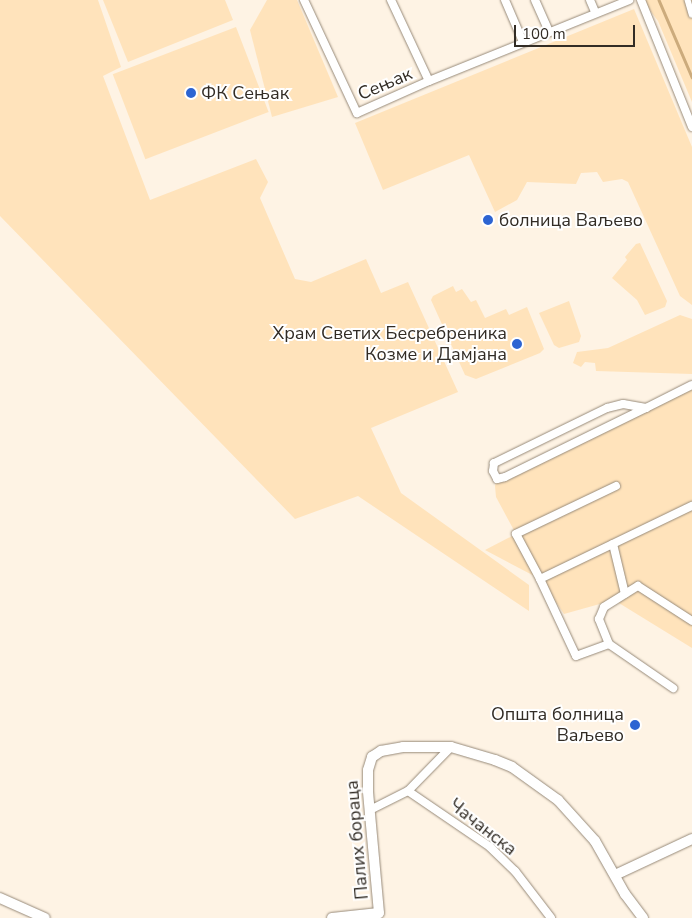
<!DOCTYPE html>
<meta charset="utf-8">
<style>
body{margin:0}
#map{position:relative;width:692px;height:918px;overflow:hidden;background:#fef3e4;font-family:"Nunito Sans",sans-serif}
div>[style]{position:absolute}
.green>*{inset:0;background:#ffe3bb;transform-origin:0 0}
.stream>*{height:2.5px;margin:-1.25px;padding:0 1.25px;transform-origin:1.25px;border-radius:1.25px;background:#ccab7c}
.roads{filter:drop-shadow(0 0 1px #978a79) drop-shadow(0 0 1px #978a79)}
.pedestrian>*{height:5.5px;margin:-2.75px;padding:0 2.75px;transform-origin:2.75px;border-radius:2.75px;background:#fff}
.minor>*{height:8px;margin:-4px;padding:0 4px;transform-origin:4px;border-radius:4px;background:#fff}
.tertiary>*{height:10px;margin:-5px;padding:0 5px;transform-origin:5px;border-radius:5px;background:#fff}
.dots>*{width:14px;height:14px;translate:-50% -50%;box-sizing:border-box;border:2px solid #fff;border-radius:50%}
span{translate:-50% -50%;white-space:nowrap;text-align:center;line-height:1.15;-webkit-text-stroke:4px #fff;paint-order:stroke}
.street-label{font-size:18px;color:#322c25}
.poi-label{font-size:18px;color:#322c25}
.left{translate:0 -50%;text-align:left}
.right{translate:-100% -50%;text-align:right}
.scale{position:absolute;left:514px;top:25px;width:121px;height:22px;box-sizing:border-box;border:2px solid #322c25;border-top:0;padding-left:6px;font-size:15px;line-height:18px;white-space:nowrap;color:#322c25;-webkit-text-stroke:4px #fff;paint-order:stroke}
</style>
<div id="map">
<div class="green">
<div style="clip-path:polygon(0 0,98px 0,121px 67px,103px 76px,150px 200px,256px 159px,268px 182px,260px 198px,295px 279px,311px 282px,366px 259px,381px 293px,408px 282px,458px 392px,371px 428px,401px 493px,529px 585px,529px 611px,358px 496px,295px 519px,0 216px)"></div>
<div style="clip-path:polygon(103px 0,225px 0,233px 20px,128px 62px)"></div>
<div style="clip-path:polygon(267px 0,297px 0,338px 97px,272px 117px,250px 30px)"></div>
<div style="clip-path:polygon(642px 0,692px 0,692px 102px,658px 21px)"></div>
<div style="clip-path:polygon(634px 9px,692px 147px,692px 305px,680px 296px,628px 182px,622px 179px,603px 182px,597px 172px,581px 173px,576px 184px,527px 182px,517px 200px,495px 212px,469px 155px,383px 190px,355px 123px)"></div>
<div style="left:236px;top:27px;width:91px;height:132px;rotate:69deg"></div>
<div style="clip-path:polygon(640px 243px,667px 301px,665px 307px,645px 315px,637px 300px,612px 278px,627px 260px,625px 257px,636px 244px)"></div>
<div style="clip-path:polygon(453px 286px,456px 292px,462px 289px,471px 302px,476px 300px,485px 318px,506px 309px,509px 315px,527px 307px,544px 349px,540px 353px,476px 379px,465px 375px,431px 300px,433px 296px)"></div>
<div style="clip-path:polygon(569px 301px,581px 336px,579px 342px,559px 348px,554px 345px,539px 313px)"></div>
<div style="clip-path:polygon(680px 315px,692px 319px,692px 374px,596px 371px,595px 363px,585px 362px,581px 367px,573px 363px,577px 352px,608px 348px)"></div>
<div style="clip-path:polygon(692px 385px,692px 648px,614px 600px,564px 614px,540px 579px,485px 550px,516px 534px,496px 497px,495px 486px,497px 479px)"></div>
</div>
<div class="stream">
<div style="left:659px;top:0;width:84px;rotate:66.8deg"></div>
</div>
<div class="roads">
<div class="pedestrian">
<div style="left:688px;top:0;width:15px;rotate:74deg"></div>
</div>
<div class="minor">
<div style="left:304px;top:0;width:125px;rotate:64.9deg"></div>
<div style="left:357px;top:113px;width:79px;rotate:-24deg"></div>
<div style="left:429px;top:81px;width:216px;rotate:-22deg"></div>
<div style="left:391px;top:0;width:89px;rotate:64.9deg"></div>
<div style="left:505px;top:0;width:46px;rotate:66.8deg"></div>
<div style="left:535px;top:0;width:34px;rotate:66deg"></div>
<div style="left:590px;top:0;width:13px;rotate:67deg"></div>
<div style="left:641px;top:0;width:137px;rotate:68.1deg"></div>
<div style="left:646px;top:408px;width:23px;rotate:-170deg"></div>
<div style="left:623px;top:404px;width:16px;rotate:166deg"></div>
<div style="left:607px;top:408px;width:126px;rotate:154deg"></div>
<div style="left:494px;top:463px;width:8px;rotate:97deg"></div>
<div style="left:493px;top:471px;width:9px;rotate:63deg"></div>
<div style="left:497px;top:479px;width:8px;rotate:-14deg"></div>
<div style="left:505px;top:477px;width:157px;rotate:-26.1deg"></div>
<div style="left:646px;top:408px;width:51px;rotate:-26.6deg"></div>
<div style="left:616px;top:486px;width:111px;rotate:154.4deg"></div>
<div style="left:516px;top:534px;width:51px;rotate:61.9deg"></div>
<div style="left:540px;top:579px;width:85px;rotate:64.9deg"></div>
<div style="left:576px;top:656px;width:35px;rotate:-20deg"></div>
<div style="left:609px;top:644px;width:27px;rotate:-112deg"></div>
<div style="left:599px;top:619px;width:13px;rotate:-67deg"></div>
<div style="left:604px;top:607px;width:40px;rotate:-32deg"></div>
<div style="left:638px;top:586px;width:64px;rotate:32.9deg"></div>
<div style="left:613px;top:544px;width:51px;rotate:76.5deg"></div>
<div style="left:540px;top:579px;width:169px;rotate:-25.7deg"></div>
<div style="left:609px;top:644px;width:78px;rotate:34.5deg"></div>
<div style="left:408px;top:791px;width:99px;rotate:34.3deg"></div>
<div style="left:490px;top:847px;width:35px;rotate:44deg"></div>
<div style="left:515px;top:871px;width:59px;rotate:52.5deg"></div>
<div style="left:370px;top:810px;width:42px;rotate:-26.6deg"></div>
<div style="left:408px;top:791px;width:62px;rotate:-45.7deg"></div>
</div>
<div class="tertiary">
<div style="left:615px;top:875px;width:85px;rotate:-25.1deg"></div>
<div style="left:0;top:898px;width:49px;rotate:24deg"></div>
<div style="left:332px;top:918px;width:47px;rotate:-6.1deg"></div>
<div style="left:379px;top:913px;width:122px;rotate:-95.2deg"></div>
<div style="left:368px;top:791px;width:21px;rotate:-90deg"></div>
<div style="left:368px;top:770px;width:14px;rotate:-73deg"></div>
<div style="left:372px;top:757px;width:11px;rotate:-34deg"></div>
<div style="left:381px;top:751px;width:22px;rotate:-10deg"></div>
<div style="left:403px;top:747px;width:48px"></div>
<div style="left:451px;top:747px;width:46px;rotate:16.5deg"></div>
<div style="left:495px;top:760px;width:18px;rotate:22deg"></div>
<div style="left:512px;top:767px;width:57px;rotate:35.7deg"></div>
<div style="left:558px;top:800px;width:55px;rotate:47.9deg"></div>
<div style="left:595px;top:841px;width:61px;rotate:60.5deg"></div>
<div style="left:625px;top:894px;width:30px;rotate:53deg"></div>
</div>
</div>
<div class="dots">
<div style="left:191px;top:93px;background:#2d64d2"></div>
<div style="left:488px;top:220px;background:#2d64d2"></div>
<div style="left:517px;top:344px;background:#2d64d2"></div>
<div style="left:635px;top:725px;background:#2d64d2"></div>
</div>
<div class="street-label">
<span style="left:385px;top:84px;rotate:-23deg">Сењак</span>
<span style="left:483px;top:827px;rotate:38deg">Чачанска</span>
<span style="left:357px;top:840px;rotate:-95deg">Палих бораца</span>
</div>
<div class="poi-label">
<span class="left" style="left:201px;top:93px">ФК Сењак</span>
<span class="left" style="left:499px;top:220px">болница Ваљево</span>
<span class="right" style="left:507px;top:344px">Храм Светих Бесребреника<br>Козме и Дамјана</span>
<span class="right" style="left:624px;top:725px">Општа болница<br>Ваљево</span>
</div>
<div class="scale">100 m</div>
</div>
